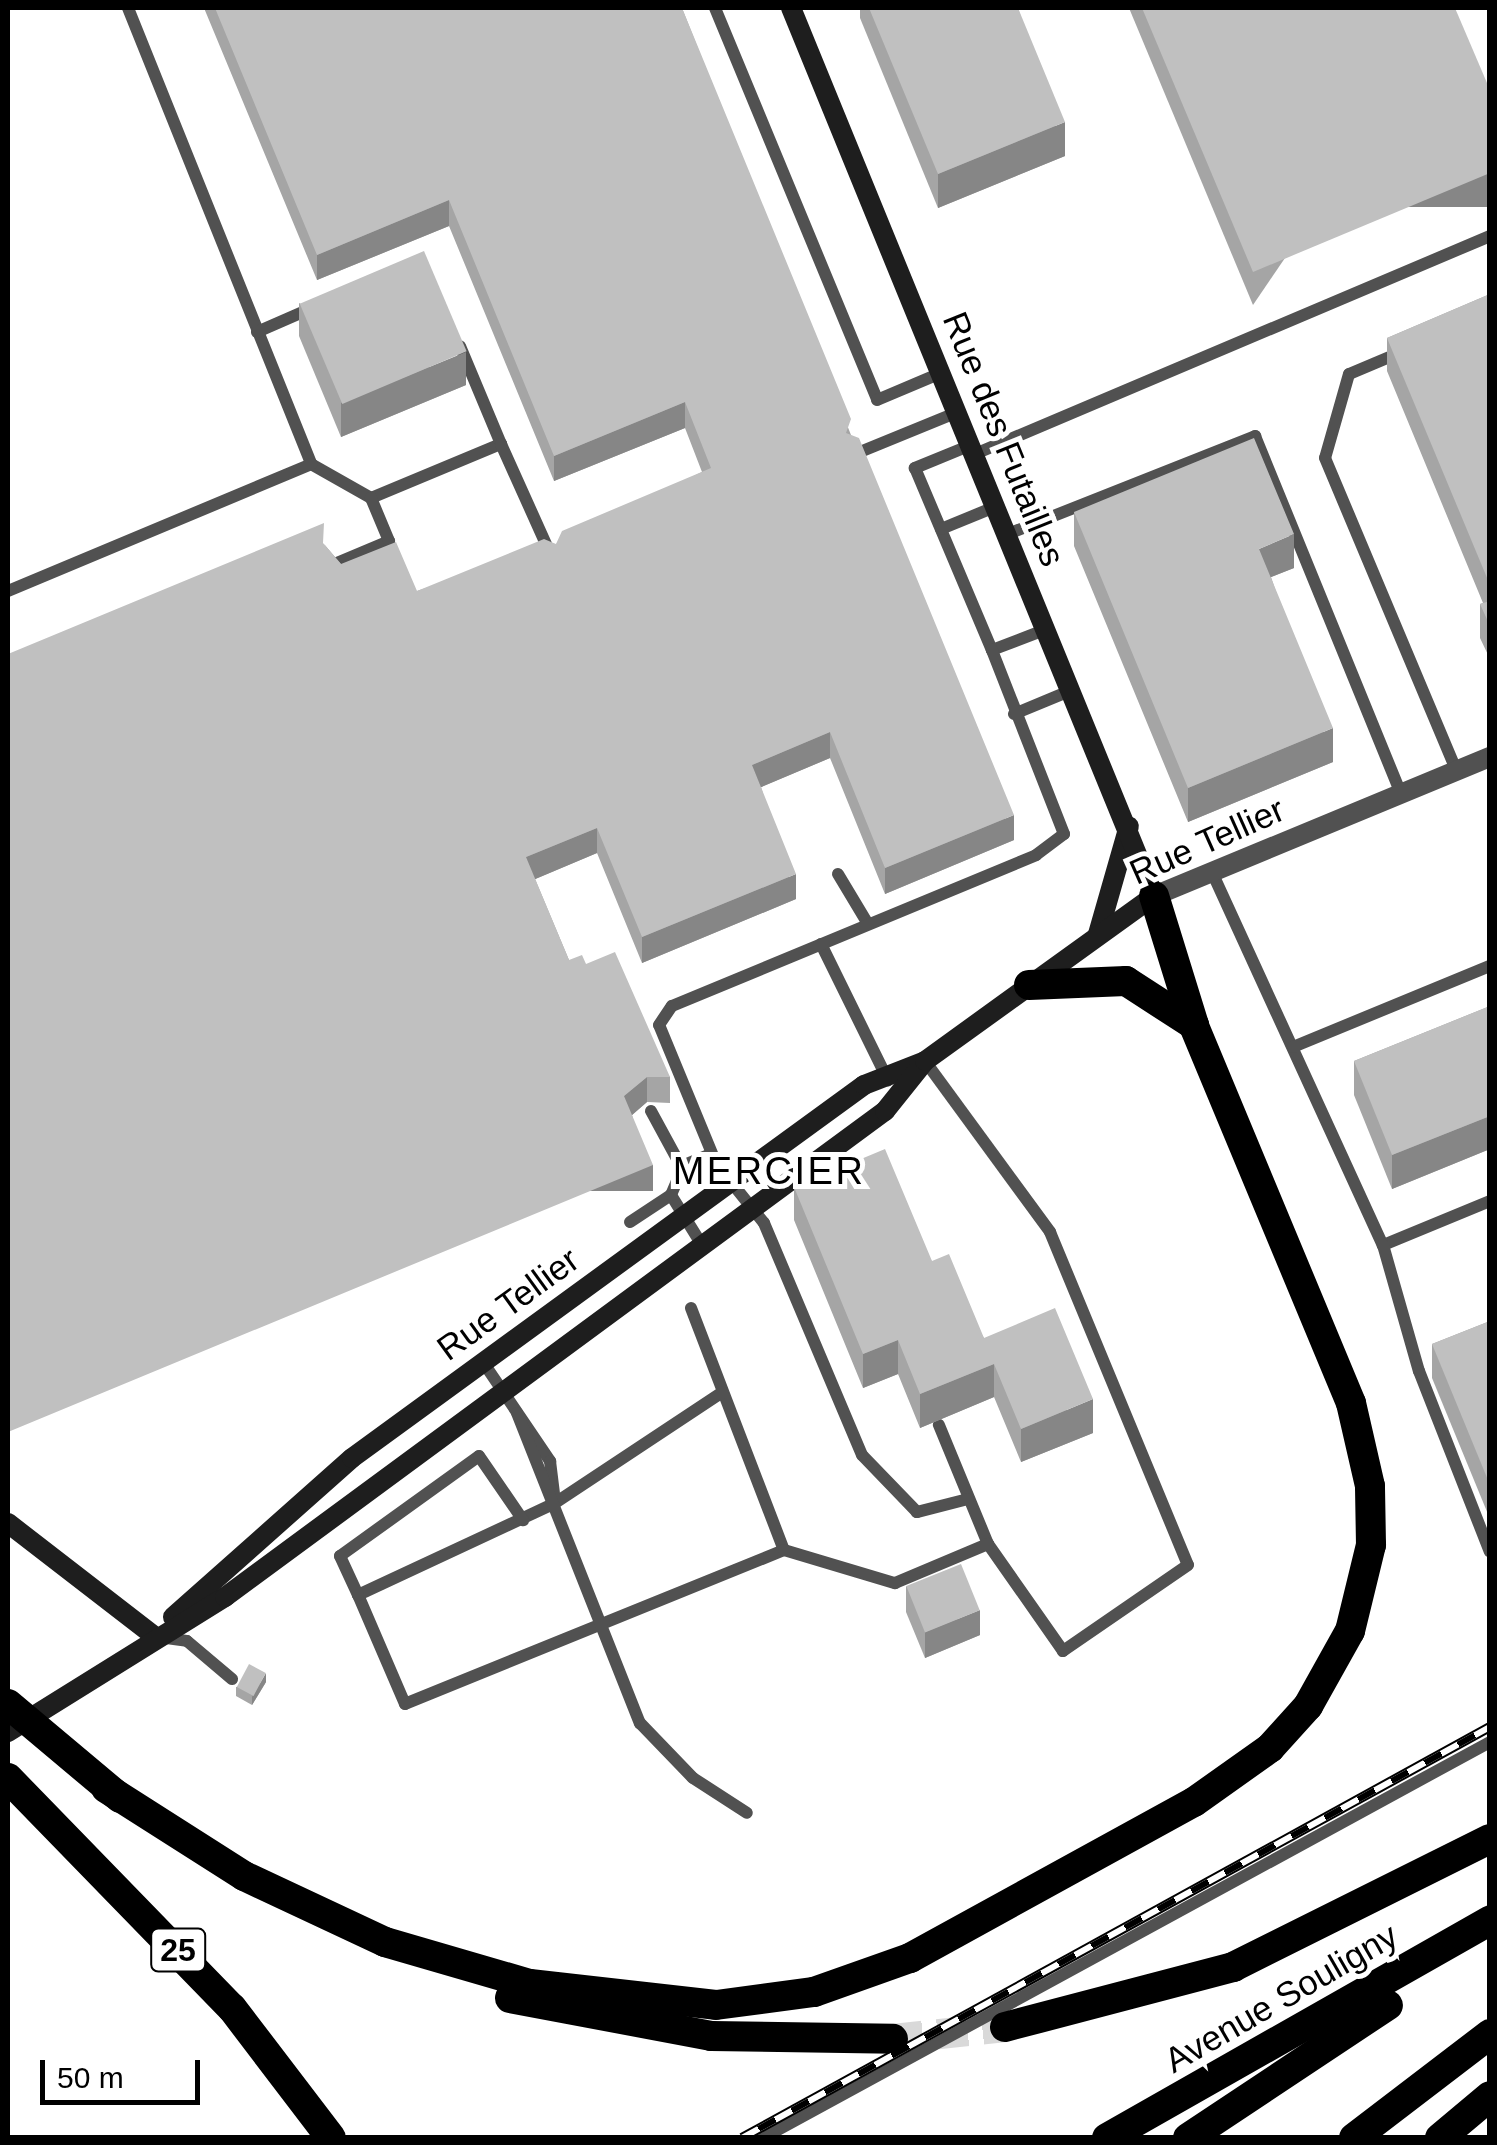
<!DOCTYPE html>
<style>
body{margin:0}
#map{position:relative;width:1497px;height:2145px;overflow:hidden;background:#fff;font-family:Helvetica,sans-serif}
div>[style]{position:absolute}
.highway-tunnel>*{height:30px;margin-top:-15px;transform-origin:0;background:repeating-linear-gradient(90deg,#d9d9d9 0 30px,transparent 0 45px)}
.lane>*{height:12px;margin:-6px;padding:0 6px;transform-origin:6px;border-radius:6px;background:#515151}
.street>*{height:20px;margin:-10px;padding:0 10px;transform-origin:10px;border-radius:10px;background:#515151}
.secondary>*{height:20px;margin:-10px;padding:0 10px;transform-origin:10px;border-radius:10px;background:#1e1e1e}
.highway>*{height:30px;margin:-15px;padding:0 15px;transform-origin:15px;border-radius:15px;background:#000}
.rail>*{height:10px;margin-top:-5px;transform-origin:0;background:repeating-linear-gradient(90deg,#fff 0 19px,#000 0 38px);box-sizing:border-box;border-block:2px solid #000}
.wall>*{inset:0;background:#a5a5a5}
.shaded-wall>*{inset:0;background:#868686;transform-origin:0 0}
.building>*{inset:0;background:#c0c0c0;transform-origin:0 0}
span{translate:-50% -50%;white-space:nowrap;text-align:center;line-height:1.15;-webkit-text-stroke:10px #fff;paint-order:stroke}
.shield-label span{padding:2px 8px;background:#fff;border:2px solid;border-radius:8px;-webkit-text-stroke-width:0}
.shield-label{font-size:32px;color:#000;font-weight:700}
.street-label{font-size:35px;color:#000}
.neighbourhood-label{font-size:38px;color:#000;letter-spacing:2.5px}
.frame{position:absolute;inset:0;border:10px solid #000;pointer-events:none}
.scale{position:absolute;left:40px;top:2060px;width:160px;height:45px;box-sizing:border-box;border:5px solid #000;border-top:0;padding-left:12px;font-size:30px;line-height:35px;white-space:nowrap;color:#000;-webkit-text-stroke:8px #fff;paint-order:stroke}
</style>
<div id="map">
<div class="highway-tunnel">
<div style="left:893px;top:2039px;width:113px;rotate:-6.1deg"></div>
</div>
<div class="lane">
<div style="left:128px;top:8px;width:491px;rotate:68.1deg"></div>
<div style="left:311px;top:464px;width:69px;rotate:29.5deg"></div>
<div style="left:371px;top:498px;width:141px;rotate:-22.6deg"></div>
<div style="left:501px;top:444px;width:106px;rotate:-112.7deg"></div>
<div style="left:715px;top:8px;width:424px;rotate:67.5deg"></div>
<div style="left:877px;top:400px;width:69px;rotate:-22.9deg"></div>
<div style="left:257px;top:332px;width:60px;rotate:-23.6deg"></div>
<div style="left:1399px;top:353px;width:54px;rotate:157.2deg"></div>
<div style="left:1349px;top:374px;width:87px;rotate:105.9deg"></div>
<div style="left:1325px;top:458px;width:338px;rotate:67.2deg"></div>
<div style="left:501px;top:444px;width:120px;rotate:65.8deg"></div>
<div style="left:971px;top:445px;width:61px;rotate:157.7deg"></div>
<div style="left:915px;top:468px;width:198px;rotate:67.1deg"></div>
<div style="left:992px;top:650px;width:59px;rotate:-20.9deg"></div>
<div style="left:855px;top:454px;width:111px;rotate:-22.2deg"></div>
<div style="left:975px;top:454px;width:559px;rotate:-22.94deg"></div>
<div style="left:941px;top:529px;width:61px;rotate:-22.3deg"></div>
<div style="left:1008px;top:534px;width:266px;rotate:-21.6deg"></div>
<div style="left:1255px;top:436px;width:386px;rotate:67.8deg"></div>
<div style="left:332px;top:565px;width:62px;rotate:-22.8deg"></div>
<div style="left:389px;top:541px;width:47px;rotate:-112.7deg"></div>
<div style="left:8px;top:591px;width:329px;rotate:-22.7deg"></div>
<div style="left:1014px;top:714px;width:63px;rotate:-22.5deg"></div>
<div style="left:1211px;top:870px;width:413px;rotate:65.4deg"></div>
<div style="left:838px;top:874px;width:58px;rotate:59deg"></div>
<div style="left:821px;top:944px;width:152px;rotate:63.8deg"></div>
<div style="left:1293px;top:1047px;width:213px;rotate:-22.4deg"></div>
<div style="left:925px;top:1061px;width:212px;rotate:53.8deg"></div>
<div style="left:1050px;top:1232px;width:360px;rotate:67.5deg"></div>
<div style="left:1188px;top:1565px;width:152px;rotate:145.5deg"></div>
<div style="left:1063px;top:1651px;width:131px;rotate:-125deg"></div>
<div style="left:988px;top:1544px;width:129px;rotate:-112.4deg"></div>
<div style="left:651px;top:1111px;width:65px;rotate:61.5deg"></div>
<div style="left:1490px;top:1201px;width:116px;rotate:157.6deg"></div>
<div style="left:1383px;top:1245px;width:131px;rotate:74.1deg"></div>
<div style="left:1419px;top:1371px;width:194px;rotate:68.6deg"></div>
<div style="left:630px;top:1222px;width:49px;rotate:-33.4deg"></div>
<div style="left:702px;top:1245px;width:59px;rotate:-121.8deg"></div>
<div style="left:671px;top:1195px;width:33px;rotate:-67deg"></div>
<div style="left:684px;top:1165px;width:29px;rotate:-22deg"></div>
<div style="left:691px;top:1308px;width:259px;rotate:69deg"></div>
<div style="left:784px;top:1550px;width:409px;rotate:157.9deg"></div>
<div style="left:405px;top:1704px;width:119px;rotate:-113.3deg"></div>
<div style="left:358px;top:1595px;width:217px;rotate:-25deg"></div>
<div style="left:555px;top:1503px;width:201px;rotate:-33.5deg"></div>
<div style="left:483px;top:1362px;width:120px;rotate:55.9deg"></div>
<div style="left:550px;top:1461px;width:38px;rotate:83deg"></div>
<div style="left:517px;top:1413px;width:334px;rotate:68.4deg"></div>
<div style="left:640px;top:1723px;width:76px;rotate:46.1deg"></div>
<div style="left:693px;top:1778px;width:64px;rotate:32.9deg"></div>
<div style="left:968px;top:1499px;width:53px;rotate:165.7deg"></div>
<div style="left:917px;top:1512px;width:79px;rotate:-134deg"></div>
<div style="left:862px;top:1455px;width:252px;rotate:-112.9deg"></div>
<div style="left:764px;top:1223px;width:77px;rotate:-128.7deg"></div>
<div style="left:716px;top:1163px;width:149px;rotate:-112.4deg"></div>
<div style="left:659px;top:1025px;width:23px;rotate:-56deg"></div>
<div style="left:672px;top:1006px;width:394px;rotate:-22.5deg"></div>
<div style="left:1036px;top:855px;width:35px;rotate:-37deg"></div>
<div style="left:1064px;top:834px;width:198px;rotate:-111.4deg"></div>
<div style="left:784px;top:1550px;width:116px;rotate:16.6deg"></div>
<div style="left:895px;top:1583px;width:101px;rotate:-22.8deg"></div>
<div style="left:358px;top:1595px;width:43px;rotate:-114.8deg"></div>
<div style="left:340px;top:1556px;width:171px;rotate:-35.7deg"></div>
<div style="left:479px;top:1456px;width:78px;rotate:55.5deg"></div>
<div style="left:159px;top:1637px;width:28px;rotate:8deg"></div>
<div style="left:187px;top:1641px;width:59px;rotate:40.2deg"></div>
<div style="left:763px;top:2138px;width:828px;rotate:-28.58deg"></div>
</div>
<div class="street">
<div style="left:1154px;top:896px;width:364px;rotate:-22.5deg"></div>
</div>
<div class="secondary">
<div style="left:1098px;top:934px;width:112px;rotate:-74deg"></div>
<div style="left:8px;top:1523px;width:185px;rotate:37.7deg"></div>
<div style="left:173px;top:1617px;width:239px;rotate:-41.6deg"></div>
<div style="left:352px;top:1458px;width:633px;rotate:-36.07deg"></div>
<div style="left:864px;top:1085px;width:63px;rotate:-21.3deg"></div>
<div style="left:8px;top:1732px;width:256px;rotate:-31.9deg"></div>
<div style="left:225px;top:1597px;width:820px;rotate:-36.37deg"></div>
<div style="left:885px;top:1111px;width:64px;rotate:-51.3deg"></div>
<div style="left:925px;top:1061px;width:282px;rotate:-35.8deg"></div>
<div style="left:1154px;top:896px;width:959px;rotate:-112.23deg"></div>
</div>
<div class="highway">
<div style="left:1029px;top:985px;width:97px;rotate:-2.4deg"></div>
<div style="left:1126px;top:981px;width:81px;rotate:32.9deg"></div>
<div style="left:8px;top:1704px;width:146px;rotate:40deg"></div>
<div style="left:8px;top:1778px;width:321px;rotate:45.8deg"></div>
<div style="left:232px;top:2008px;width:163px;rotate:52.7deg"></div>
<div style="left:106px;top:1788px;width:164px;rotate:32.5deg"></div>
<div style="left:244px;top:1876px;width:156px;rotate:25.1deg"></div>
<div style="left:385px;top:1942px;width:151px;rotate:16.2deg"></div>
<div style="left:530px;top:1984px;width:187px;rotate:6.4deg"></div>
<div style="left:716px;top:2005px;width:99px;rotate:-7.6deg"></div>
<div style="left:814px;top:1992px;width:102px;rotate:-19.5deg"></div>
<div style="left:910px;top:1958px;width:324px;rotate:-28.8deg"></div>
<div style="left:1194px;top:1802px;width:93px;rotate:-35.4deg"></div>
<div style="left:1270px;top:1748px;width:57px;rotate:-47.9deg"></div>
<div style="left:1308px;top:1706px;width:86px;rotate:-60.8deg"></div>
<div style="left:1350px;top:1631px;width:89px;rotate:-76.3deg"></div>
<div style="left:1371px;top:1545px;width:59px;rotate:-91deg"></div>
<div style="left:1370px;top:1486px;width:85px;rotate:-102.9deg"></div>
<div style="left:1351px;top:1403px;width:409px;rotate:-112.6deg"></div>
<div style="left:1194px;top:1025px;width:135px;rotate:-107.2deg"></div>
<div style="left:510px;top:1998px;width:205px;rotate:10.7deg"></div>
<div style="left:711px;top:2036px;width:182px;rotate:0.9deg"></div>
<div style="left:1005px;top:2027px;width:236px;rotate:-14.7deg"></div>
<div style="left:1233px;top:1967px;width:287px;rotate:-26.5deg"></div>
<div style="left:1107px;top:2138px;width:441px;rotate:-29.6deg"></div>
<div style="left:1188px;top:2138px;width:240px;rotate:-33.6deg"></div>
<div style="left:1354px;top:2138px;width:171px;rotate:-37.4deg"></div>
<div style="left:1440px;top:2138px;width:65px;rotate:-40deg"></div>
</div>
<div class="rail">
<div style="left:742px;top:2138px;width:853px;rotate:-28.79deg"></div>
</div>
<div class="wall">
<div style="clip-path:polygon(204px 8px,682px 8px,851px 435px,1014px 840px,885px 894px,830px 758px,761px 787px,796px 899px,642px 963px,597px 853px,535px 879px,569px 960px,586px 964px,670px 1077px,670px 1103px,647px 1102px,632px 1115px,653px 1191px,324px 544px,341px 564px,417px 591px,556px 544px,702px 472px,685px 428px,554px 481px,449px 226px,317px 280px)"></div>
<div style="clip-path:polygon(860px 8px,1018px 8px,1065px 156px,938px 208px,860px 18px)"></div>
<div style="clip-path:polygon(1129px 8px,1455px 8px,1253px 305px)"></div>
<div style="clip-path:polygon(1490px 294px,1490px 659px,1480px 638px,1480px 604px,1483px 603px,1387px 371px,1387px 338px)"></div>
<div style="clip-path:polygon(299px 303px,466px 385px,341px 437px,299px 336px)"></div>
<div style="clip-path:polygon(1074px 512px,1294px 568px,1271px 577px,1333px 762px,1188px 822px,1074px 546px)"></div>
<div style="clip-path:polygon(1490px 1006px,1490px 1149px,1392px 1189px,1354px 1095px,1354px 1061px)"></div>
<div style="clip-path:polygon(794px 1187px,932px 1261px,984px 1338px,1093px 1433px,1021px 1462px,994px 1397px,920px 1428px,898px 1374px,863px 1388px,794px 1220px)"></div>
<div style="clip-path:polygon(1490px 1321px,1490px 1519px,1432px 1378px,1432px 1344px)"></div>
<div style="clip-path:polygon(906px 1586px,980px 1635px,925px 1658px,906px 1612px)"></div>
<div style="clip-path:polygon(266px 1682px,252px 1705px,236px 1696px,236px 1687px)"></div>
</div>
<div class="shaded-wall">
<div style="clip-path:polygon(1065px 122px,1065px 156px,938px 208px,938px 174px)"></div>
<div style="left:1490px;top:173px;width:34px;height:257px;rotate:90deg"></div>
<div style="clip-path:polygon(449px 200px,449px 226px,317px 280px,317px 255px)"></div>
<div style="clip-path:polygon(466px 352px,466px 385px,341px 437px,341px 403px)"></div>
<div style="clip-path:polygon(685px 402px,685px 428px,554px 481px,554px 456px)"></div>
<div style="clip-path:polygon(1294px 534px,1294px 568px,1259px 582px,1259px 549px)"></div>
<div style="clip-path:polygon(1333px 728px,1333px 762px,1188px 822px,1188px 788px)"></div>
<div style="clip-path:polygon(830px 732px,830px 758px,752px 791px,752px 765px)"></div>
<div style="clip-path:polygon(1014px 815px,1014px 840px,885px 894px,885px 868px)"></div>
<div style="clip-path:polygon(597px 828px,597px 853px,526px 883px,526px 857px)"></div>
<div style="clip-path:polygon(796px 874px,796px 899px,642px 963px,642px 937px)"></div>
<div style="clip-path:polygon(647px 1077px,647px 1102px,624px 1122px,624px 1096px)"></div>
<div style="clip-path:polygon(1490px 1116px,1490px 1149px,1392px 1189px,1392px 1155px)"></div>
<div style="left:653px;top:1165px;width:26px;height:698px;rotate:90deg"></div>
<div style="clip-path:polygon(898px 1340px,898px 1374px,863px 1388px,863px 1354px)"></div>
<div style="clip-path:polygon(994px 1364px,994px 1397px,920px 1428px,920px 1394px)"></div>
<div style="clip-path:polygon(1093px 1399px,1093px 1433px,1021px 1462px,1021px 1429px)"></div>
<div style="clip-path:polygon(980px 1610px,980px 1635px,925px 1658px,925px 1632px)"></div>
<div style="clip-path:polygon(266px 1673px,266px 1682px,252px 1705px,252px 1697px)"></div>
</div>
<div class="building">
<div style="clip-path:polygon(215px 8px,682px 8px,851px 419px,846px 433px,859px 438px,1014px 815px,885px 868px,830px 732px,752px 765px,796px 874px,642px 937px,597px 828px,526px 857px,569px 960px,582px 955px,586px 964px,615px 952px,670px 1077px,647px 1077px,624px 1096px,653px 1165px,8px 1432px,8px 654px,324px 523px,323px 543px,341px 564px,396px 542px,417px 591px,544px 539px,556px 544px,562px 531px,711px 468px,685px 402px,554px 456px,449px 200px,317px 255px)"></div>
<div style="clip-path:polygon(869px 8px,1018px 8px,1065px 122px,938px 174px)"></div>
<div style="clip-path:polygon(1142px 8px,1455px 8px,1490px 90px,1490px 173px,1253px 272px)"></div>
<div style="left:424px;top:251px;width:109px;height:135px;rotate:67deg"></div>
<div style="clip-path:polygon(1490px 294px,1490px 585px,1387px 338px)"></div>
<div style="clip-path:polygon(1254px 438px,1294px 534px,1259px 549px,1333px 728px,1188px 788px,1074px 512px)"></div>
<div style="clip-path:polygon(1490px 601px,1490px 626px,1480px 604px)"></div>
<div style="clip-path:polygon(1490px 1006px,1490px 1116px,1392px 1155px,1354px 1061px)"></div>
<div style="clip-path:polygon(885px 1149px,932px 1261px,949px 1254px,984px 1338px,1055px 1308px,1093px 1399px,1021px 1429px,994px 1364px,920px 1394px,898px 1340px,863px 1354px,794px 1187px)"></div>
<div style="clip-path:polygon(1490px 1321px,1490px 1485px,1432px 1344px)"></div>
<div style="left:961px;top:1564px;width:50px;height:59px;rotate:68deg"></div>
<div style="left:249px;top:1664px;width:19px;height:26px;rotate:28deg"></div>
</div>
<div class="shield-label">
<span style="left:178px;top:1950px">25</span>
</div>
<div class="street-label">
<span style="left:1004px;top:439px;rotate:68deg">Rue des Futailles</span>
<span style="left:1207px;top:841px;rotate:-24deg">Rue Tellier</span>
<span style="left:508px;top:1304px;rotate:-36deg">Rue Tellier</span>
<span style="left:1281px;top:1998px;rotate:-30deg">Avenue Souligny</span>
</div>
<div class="neighbourhood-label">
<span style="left:769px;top:1172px">MERCIER</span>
</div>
<div class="frame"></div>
<div class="scale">50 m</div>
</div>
